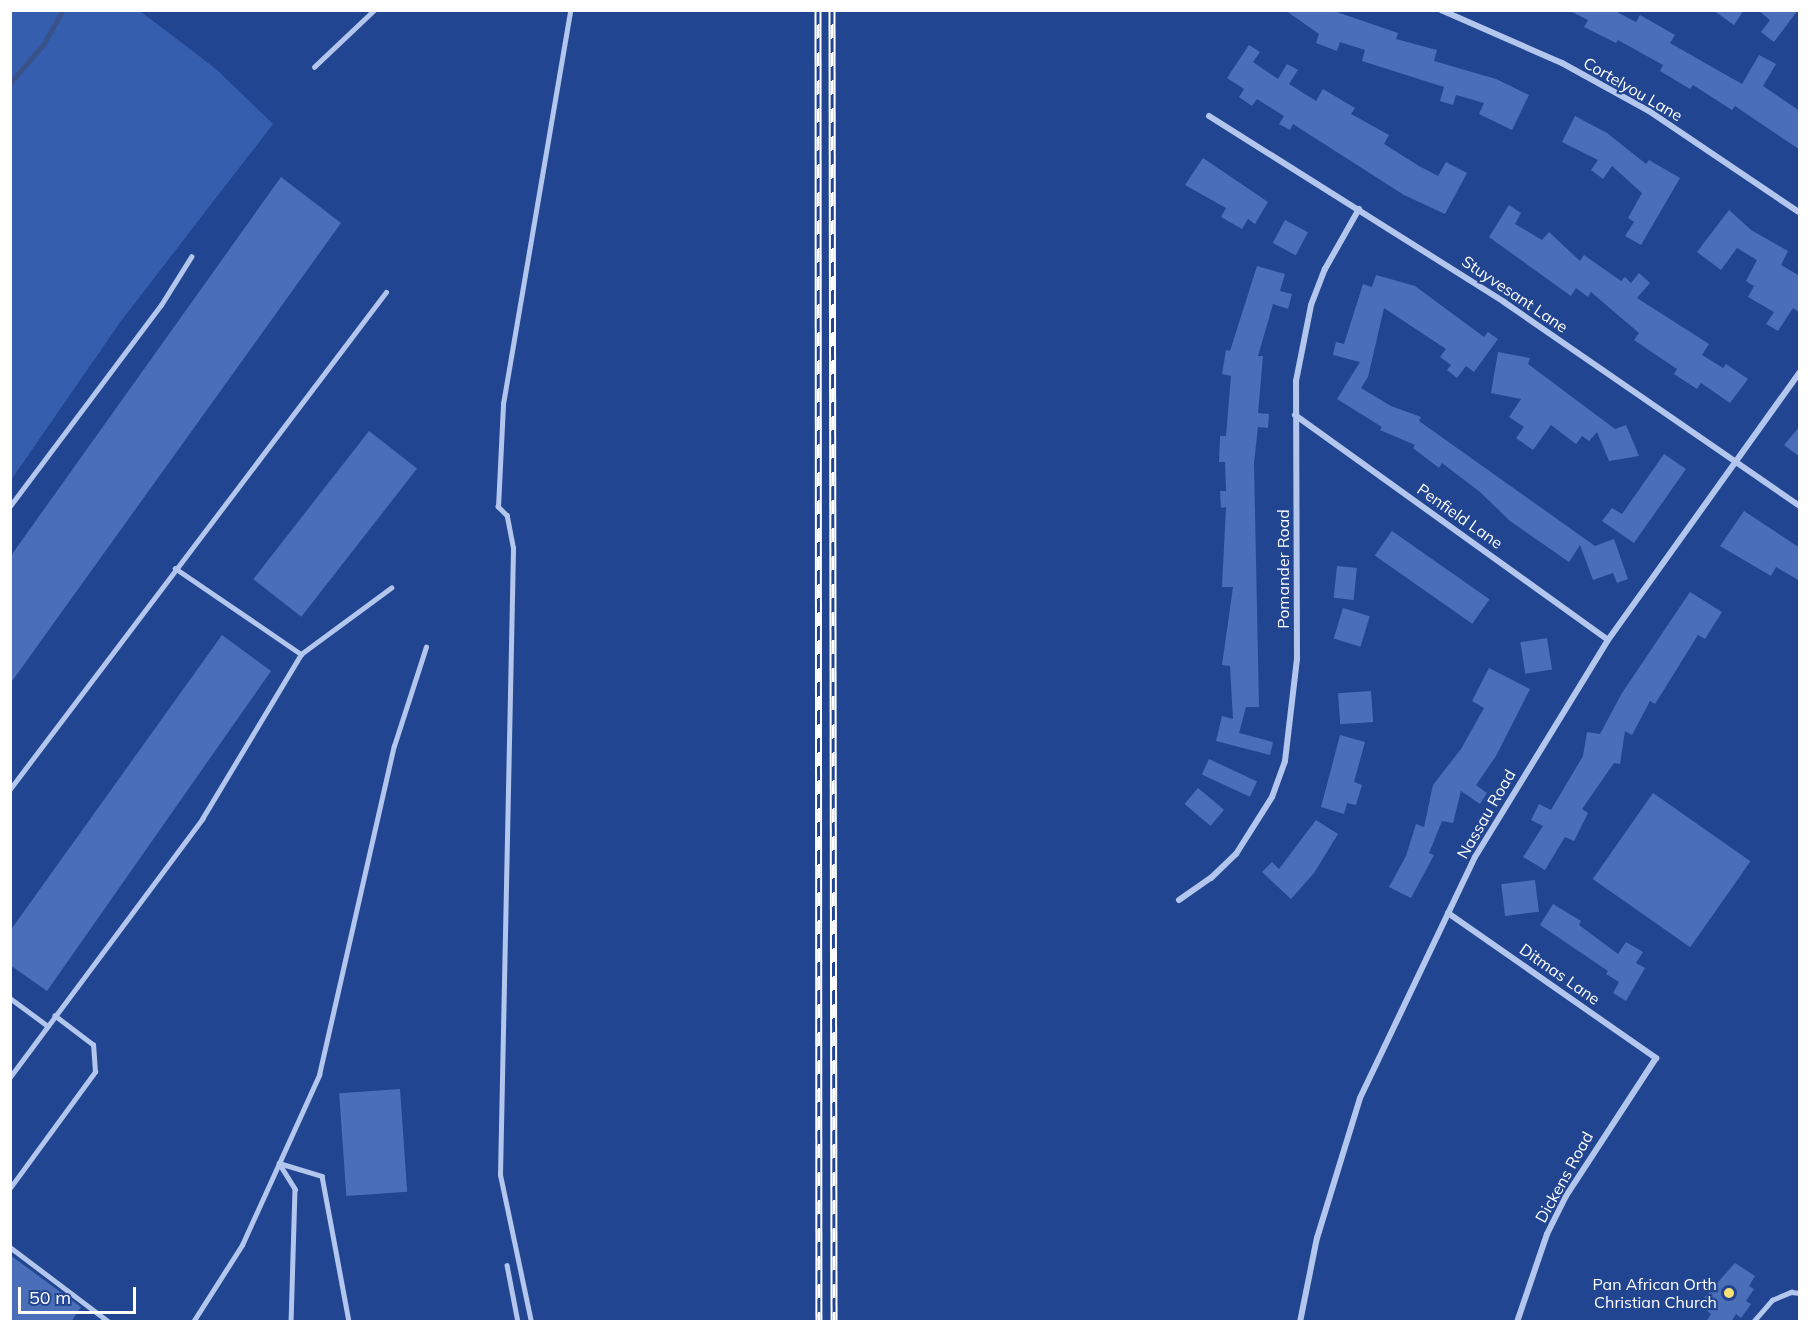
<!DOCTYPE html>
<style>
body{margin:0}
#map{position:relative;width:1810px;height:1332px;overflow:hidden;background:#224591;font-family:Mulish,sans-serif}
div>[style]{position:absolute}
.green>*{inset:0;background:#355eae}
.stream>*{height:4.5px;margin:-2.25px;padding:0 2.25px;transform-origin:2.25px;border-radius:2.25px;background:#39538a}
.building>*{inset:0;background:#4a6fb8;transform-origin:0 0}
.lane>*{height:4.5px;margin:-2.25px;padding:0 2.25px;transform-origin:2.25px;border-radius:2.25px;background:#b3c6ed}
.street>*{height:6px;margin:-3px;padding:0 3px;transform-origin:3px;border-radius:3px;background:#b3c6ed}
.rail>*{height:7px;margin-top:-3.5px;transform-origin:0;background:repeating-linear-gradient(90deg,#224591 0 14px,#fff 0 28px);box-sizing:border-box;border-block:2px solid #fff}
.dots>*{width:16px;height:16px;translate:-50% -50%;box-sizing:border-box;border:3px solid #224591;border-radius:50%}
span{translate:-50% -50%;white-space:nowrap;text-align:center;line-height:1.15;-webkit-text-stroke:4.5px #224591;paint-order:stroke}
.street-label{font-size:16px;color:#fff}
.poi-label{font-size:16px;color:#fff}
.right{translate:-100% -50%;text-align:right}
.frame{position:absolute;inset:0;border:12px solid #fff;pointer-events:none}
.scale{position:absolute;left:18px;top:1287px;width:118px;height:27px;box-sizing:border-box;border:3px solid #fff;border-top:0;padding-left:8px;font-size:18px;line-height:21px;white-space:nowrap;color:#fff;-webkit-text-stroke:4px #224591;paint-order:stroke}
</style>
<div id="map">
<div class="green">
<div style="clip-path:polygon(11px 10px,140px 11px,216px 69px,273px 124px,121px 321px,11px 480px)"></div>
</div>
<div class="stream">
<div style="left:10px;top:83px;width:50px;rotate:-49deg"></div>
<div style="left:43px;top:45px;width:40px;rotate:-60.3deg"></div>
</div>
<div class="building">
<div style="clip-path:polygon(1285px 10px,1331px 10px,1398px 33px,1396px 39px,1437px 50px,1434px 61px,1496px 79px,1529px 95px,1512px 130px,1479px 114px,1484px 103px,1456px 95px,1453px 105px,1440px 101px,1444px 87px,1362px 61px,1365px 50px,1340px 42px,1337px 51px,1316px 43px,1319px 34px)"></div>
<div style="clip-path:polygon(1568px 10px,1613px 10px,1636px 22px,1640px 15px,1675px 35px,1670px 43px,1742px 84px,1759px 55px,1776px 64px,1763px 86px,1800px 111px,1800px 150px,1735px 106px,1732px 110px,1693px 85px,1690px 89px,1660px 71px,1663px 65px,1618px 40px,1616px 43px,1584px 27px,1588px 20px)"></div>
<div style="clip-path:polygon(1713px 10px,1744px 10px,1734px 25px)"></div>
<div style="clip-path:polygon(1758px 10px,1798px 10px,1774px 42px,1761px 32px,1770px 20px)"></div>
<div style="clip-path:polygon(1249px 45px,1260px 52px,1253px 62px,1278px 79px,1287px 64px,1298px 70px,1289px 84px,1316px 101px,1323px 89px,1355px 108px,1351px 114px,1389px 135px,1384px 144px,1419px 166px,1438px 176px,1446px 162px,1467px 173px,1445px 214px,1404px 195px,1293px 124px,1290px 130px,1279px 124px,1284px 116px,1257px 99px,1252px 106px,1239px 97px,1244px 89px,1227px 78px)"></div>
<div style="clip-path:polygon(1575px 116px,1607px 133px,1646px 164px,1649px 160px,1680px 178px,1641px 245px,1625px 236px,1634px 222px,1628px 218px,1642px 193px,1612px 166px,1603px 179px,1591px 170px,1598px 160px,1562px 142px)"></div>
<div style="clip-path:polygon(1203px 158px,1268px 202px,1255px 224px,1248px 219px,1242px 229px,1221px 217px,1226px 208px,1185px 185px)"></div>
<div style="clip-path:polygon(281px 177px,341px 223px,10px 684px,10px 557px)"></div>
<div style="clip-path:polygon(1509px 205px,1521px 213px,1515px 224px,1542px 240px,1549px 232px,1580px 261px,1584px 255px,1621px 281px,1625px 277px,1631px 283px,1639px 273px,1650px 283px,1637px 298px,1709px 344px,1702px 355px,1723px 368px,1726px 364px,1748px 379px,1730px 403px,1701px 383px,1697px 389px,1674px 374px,1677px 369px,1634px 340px,1639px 333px,1591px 292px,1588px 297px,1576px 288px,1571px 296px,1489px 237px)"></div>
<div style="clip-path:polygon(1729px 210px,1751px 230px,1788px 251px,1781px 265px,1800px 276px,1800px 313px,1793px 308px,1778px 331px,1766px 324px,1774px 312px,1748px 297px,1754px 286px,1746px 281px,1757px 260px,1737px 248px,1721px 270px,1697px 252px)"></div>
<div style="left:1285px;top:220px;width:26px;height:26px;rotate:28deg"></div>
<div style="clip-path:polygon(1257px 266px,1285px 274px,1280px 291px,1292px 294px,1288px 309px,1273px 304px,1258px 356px,1263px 356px,1258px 413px,1269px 414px,1268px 428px,1258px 427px,1254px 463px,1259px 707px,1246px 707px,1239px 733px,1273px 742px,1270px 755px,1216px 741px,1222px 716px,1233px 719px,1230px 666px,1222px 665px,1233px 587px,1222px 587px,1226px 507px,1221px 508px,1220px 491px,1226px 491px,1225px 462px,1219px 462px,1220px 436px,1226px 436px,1231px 376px,1222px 374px,1226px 350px,1230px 351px)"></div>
<div style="clip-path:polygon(1376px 275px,1415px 286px,1484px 337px,1488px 332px,1498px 339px,1474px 372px,1466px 366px,1457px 378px,1447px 370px,1451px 365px,1440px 357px,1446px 349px,1384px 308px,1368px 377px,1361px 388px,1391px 406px,1421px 417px,1419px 421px,1595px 546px,1614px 539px,1628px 579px,1617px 583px,1613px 573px,1593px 580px,1580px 545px,1569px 562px,1510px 521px,1480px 492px,1442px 463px,1439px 468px,1413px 448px,1415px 445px,1380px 430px,1382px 427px,1337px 399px,1360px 362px,1333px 355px,1336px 342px,1344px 344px,1363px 284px,1372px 287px)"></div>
<div style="clip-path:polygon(1498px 352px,1530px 358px,1528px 364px,1615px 429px,1626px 425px,1639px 456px,1609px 461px,1597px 432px,1589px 441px,1582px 436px,1576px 444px,1551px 425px,1533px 450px,1516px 438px,1524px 427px,1509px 417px,1521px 399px,1491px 393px)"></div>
<div style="clip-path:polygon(1800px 426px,1800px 457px,1784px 445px)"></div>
<div style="left:369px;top:431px;width:61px;height:188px;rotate:38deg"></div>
<div style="clip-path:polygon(1664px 454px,1686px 469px,1634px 543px,1602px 521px,1612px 508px,1622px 514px)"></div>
<div style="clip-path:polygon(1744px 511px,1800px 548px,1800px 581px,1776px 567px,1771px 576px,1720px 546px)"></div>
<div style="left:1392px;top:531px;width:119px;height:30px;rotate:35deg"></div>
<div style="left:1337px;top:566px;width:20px;height:32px;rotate:6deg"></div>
<div style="clip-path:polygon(1690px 592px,1722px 612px,1705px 639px,1698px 635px,1655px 704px,1650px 701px,1632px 735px,1625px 731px,1620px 764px,1614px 763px,1582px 809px,1588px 813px,1574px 841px,1565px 837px,1545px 870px,1523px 857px,1543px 826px,1531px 820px,1539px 804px,1551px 810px,1583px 756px,1587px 732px,1600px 734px,1622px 693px)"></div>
<div style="left:1343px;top:608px;width:28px;height:32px;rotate:17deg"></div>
<div style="clip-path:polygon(222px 635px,271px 671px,47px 991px,10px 965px,10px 931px)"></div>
<div style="left:1547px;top:638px;width:32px;height:27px;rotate:81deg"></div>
<div style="clip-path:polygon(1489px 668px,1530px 689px,1496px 756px,1476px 785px,1487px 793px,1480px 804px,1461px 791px,1453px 823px,1442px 821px,1429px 853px,1434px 855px,1411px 898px,1389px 887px,1406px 856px,1416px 824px,1424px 827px,1433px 785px,1461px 749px,1484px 708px,1472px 701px)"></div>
<div style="left:1371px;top:691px;width:31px;height:33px;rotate:86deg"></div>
<div style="clip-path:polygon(1340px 735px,1365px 742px,1354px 782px,1362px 785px,1356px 805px,1347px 803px,1344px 814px,1321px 807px)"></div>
<div style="left:1209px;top:759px;width:53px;height:17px;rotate:25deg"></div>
<div style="left:1198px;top:788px;width:34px;height:21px;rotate:40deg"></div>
<div style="left:1653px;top:793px;width:119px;height:105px;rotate:35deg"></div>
<div style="clip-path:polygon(1316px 820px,1338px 834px,1314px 873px,1291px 899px,1262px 872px,1272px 862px,1279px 869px)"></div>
<div style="left:1535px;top:880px;width:32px;height:34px;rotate:83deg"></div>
<div style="clip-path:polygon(1553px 904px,1581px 921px,1579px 925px,1618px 954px,1626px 942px,1643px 952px,1636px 963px,1645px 968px,1626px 1001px,1613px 993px,1619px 982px,1606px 974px,1608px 971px,1540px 925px)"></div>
<div style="left:400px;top:1089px;width:103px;height:61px;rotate:86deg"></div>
<div style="clip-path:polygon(10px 1255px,81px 1307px,71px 1322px,10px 1322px)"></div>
<div style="clip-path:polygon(1735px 1263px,1755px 1276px,1749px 1286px,1754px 1289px,1746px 1301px,1751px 1304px,1741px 1318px,1736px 1314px,1731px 1322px,1706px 1322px,1711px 1314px,1705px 1309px,1710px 1302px,1704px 1298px)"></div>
</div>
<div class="lane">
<div style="left:314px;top:67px;width:83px;rotate:-43.5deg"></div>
<div style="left:10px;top:506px;width:251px;rotate:-53.1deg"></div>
<div style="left:161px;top:305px;width:57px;rotate:-58deg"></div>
<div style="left:175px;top:568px;width:153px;rotate:34.3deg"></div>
<div style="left:10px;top:789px;width:623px;rotate:-52.89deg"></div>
<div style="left:10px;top:998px;width:47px;rotate:36.4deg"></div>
<div style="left:10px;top:1077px;width:322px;rotate:-53.3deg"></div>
<div style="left:202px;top:819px;width:192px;rotate:-59deg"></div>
<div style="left:301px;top:654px;width:112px;rotate:-36.3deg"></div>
<div style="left:279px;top:1163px;width:45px;rotate:16.8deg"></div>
<div style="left:322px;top:1176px;width:148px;rotate:79.5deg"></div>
<div style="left:279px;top:1163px;width:31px;rotate:58deg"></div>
<div style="left:295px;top:1189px;width:133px;rotate:91.7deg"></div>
<div style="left:10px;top:1188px;width:144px;rotate:-53.8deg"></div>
<div style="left:95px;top:1072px;width:27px;rotate:-94deg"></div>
<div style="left:93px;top:1045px;width:48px;rotate:-142.7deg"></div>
<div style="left:10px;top:1247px;width:124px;rotate:37.1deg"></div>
<div style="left:507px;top:1265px;width:58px;rotate:79.1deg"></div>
<div style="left:193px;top:1322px;width:91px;rotate:-57.5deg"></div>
<div style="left:242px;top:1245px;width:187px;rotate:-65.6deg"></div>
<div style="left:319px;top:1075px;width:337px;rotate:-77.2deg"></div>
<div style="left:394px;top:746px;width:104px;rotate:-72.1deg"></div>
<div style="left:531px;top:1322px;width:150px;rotate:-101.9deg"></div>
<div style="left:500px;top:1175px;width:627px;rotate:-88.81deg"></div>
<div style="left:513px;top:548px;width:33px;rotate:-101deg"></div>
<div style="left:507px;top:516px;width:13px;rotate:-135deg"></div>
<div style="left:498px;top:507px;width:103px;rotate:-87.2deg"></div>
<div style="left:503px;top:404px;width:400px;rotate:-80.3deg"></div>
<div style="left:1753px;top:1322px;width:29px;rotate:-49deg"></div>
<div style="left:1772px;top:1300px;width:21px;rotate:-23deg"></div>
<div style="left:1791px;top:1292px;width:9px;rotate:6deg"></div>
</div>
<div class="street">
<div style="left:1441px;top:10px;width:132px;rotate:23.7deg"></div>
<div style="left:1562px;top:63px;width:99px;rotate:28.9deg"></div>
<div style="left:1649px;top:111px;width:182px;rotate:34deg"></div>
<div style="left:1209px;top:116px;width:349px;rotate:32.2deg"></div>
<div style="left:1504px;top:302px;width:359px;rotate:34.6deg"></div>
<div style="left:1295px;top:415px;width:385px;rotate:35.7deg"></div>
<div style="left:1179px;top:900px;width:39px;rotate:-35deg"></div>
<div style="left:1211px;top:878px;width:35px;rotate:-44deg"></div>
<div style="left:1236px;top:854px;width:67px;rotate:-57.7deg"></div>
<div style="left:1272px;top:797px;width:38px;rotate:-70deg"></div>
<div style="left:1285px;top:761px;width:103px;rotate:-83.3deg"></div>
<div style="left:1297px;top:659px;width:278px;rotate:-90.2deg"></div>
<div style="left:1296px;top:381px;width:77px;rotate:-78.8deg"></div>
<div style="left:1311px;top:305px;width:39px;rotate:-69deg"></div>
<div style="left:1325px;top:269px;width:69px;rotate:-60.5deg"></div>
<div style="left:1448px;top:913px;width:254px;rotate:34.9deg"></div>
<div style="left:1656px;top:1058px;width:165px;rotate:123.1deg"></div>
<div style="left:1566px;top:1196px;width:42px;rotate:116.6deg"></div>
<div style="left:1547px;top:1234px;width:93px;rotate:108.8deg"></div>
<div style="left:1300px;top:1322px;width:86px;rotate:-78.6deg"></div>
<div style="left:1317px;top:1238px;width:146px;rotate:-72.9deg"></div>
<div style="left:1360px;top:1098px;width:267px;rotate:-64.5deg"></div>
<div style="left:1475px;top:857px;width:255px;rotate:-58.5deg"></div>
<div style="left:1608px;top:640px;width:330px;rotate:-54.4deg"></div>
</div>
<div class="rail">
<div style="left:818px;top:10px;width:1312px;rotate:89.96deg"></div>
<div style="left:832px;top:10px;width:1312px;rotate:89.91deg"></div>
</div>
<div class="dots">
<div style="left:1729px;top:1293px;background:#f9e275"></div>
</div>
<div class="street-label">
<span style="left:1633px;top:89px;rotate:30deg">Cortelyou Lane</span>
<span style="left:1515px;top:294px;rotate:34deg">Stuyvesant Lane</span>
<span style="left:1460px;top:516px;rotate:35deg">Penfield Lane</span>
<span style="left:1283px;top:569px;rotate:-90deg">Pomander Road</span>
<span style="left:1486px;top:814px;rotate:-60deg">Nassau Road</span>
<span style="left:1560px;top:974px;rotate:35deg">Ditmas Lane</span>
<span style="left:1564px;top:1177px;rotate:-61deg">Dickens Road</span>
</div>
<div class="poi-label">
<span class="right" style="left:1717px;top:1293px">Pan African Orth<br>Christian Church</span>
</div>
<div class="frame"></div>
<div class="scale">50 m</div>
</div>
